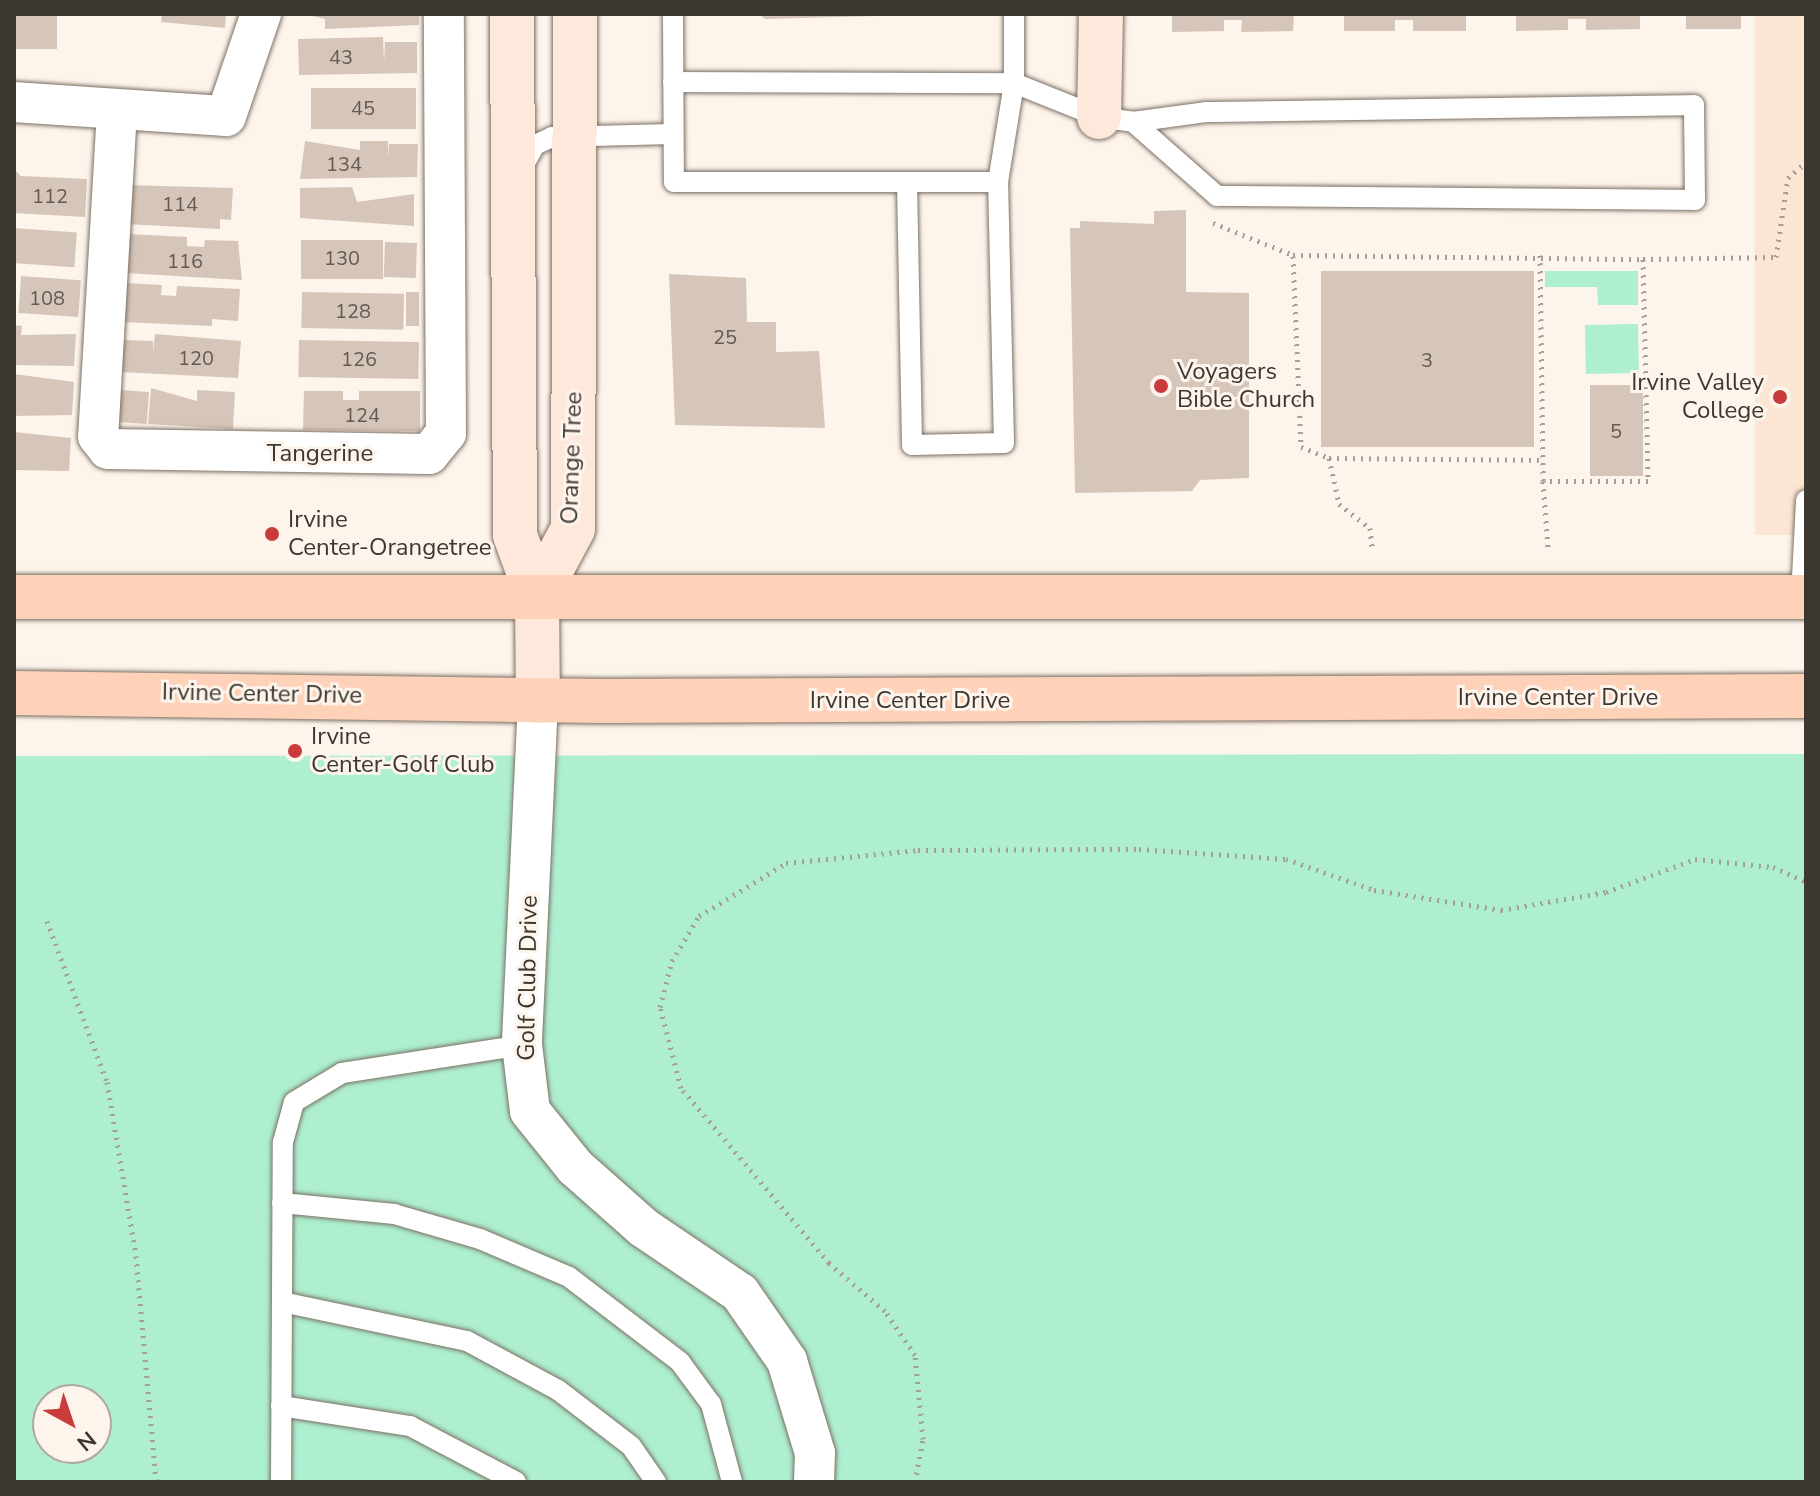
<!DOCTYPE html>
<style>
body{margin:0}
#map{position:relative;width:1820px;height:1496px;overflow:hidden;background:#fdf4eb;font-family:"Nunito Sans",sans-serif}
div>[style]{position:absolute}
.built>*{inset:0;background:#fce6d3;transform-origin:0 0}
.green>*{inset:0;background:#adefd0;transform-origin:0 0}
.building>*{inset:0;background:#d6c6b9;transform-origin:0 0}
.path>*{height:5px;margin-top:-2.5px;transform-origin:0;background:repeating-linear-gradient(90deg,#a69f97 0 2px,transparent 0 8px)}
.roads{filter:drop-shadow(0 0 2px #7d7064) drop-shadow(0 0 2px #7d7064)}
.lane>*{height:20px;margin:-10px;padding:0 10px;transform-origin:10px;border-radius:10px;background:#fff}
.street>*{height:40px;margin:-20px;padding:0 20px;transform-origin:20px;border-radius:20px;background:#fff}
.secondary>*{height:44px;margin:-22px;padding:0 22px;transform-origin:22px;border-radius:22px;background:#fee8db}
.primary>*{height:44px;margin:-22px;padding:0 22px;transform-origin:22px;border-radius:22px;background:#fed2b8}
.dots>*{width:22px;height:22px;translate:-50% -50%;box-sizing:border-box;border:4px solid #fdf4eb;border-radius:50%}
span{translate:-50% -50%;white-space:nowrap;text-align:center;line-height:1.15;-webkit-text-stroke:6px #fdf4eb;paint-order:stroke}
.number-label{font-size:20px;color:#635b53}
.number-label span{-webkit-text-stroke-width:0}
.poi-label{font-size:24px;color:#3d3731}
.left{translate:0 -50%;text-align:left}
.right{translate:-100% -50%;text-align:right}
.street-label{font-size:24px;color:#3d3731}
.frame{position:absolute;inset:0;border:16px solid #3d3731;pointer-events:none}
.north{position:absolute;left:32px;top:1384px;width:80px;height:80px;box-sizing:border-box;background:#fdf4eb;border:2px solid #b0a8a1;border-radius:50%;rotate:140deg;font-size:22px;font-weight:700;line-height:32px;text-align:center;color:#3d3731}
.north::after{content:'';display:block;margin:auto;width:28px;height:36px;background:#ca3b3b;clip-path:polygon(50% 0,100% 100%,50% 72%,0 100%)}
</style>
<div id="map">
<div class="built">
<div style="left:1755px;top:14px;width:51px;height:521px"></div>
</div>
<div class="green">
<div style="clip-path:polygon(1545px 271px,1638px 271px,1638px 305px,1598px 305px,1597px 287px,1545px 287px)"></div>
<div style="left:1638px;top:324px;width:49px;height:53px;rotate:89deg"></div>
<div style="clip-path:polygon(evenodd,1806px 754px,1806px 1482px,14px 1482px,14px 756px,1806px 754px,48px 1400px,96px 1400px,96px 1448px,48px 1448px,48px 1400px)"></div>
</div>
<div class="building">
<div style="left:16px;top:14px;width:41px;height:35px"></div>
<div style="clip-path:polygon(162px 14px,226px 14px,225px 28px,161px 22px)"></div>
<div style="clip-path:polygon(303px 14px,419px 14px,419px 25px,325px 29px,325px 19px)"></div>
<div style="clip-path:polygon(759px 14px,949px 14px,765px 19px)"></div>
<div style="clip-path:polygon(1172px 14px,1294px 14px,1293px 31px,1241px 32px,1242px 20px,1224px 20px,1224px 31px,1172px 32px)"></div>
<div style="clip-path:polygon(1344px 14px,1466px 14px,1466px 31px,1413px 31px,1413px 20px,1395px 20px,1395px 31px,1344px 31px)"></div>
<div style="clip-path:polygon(1516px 14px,1640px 14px,1640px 29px,1586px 30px,1586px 19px,1568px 19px,1568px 30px,1516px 31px)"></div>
<div style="left:1686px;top:14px;width:55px;height:15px"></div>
<div style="clip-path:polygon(383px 37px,384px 62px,385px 42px,417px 42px,417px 73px,299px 75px,298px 39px)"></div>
<div style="left:311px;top:88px;width:105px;height:41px"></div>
<div style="clip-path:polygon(305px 141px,360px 150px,360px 141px,388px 141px,388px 159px,389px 144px,418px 144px,417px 177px,300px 179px)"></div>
<div style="clip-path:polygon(14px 169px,21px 176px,87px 179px,85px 217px,14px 213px)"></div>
<div style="clip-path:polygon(128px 185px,233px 188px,231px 220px,220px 219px,220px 229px,126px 224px)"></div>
<div style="clip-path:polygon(352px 187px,357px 202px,414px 194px,414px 226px,300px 218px,300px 188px)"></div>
<div style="clip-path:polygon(1186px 210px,1186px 292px,1249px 293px,1249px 478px,1200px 480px,1192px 491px,1075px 493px,1070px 228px,1080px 228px,1080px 221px,1154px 224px,1154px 211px)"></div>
<div style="left:14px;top:228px;width:63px;height:35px;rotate:4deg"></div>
<div style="clip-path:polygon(128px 234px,187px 237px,187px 246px,204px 247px,205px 240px,238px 241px,242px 280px,126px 273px)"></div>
<div style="left:383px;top:240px;width:39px;height:82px;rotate:90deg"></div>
<div style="left:385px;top:242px;width:32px;height:35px;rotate:2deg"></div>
<div style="left:1534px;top:271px;width:176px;height:213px;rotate:90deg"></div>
<div style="clip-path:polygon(669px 274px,746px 278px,747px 322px,776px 322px,776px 352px,819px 351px,825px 428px,675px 425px)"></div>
<div style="left:21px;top:276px;width:60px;height:37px;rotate:4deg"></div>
<div style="clip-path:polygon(125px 283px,162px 285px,161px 295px,176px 296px,177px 286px,240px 289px,238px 321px,212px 319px,212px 326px,122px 322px)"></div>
<div style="left:302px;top:292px;width:102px;height:36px;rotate:1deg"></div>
<div style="left:406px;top:292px;width:13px;height:34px"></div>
<div style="clip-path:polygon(14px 325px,22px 326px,21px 335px,76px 334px,74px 366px,14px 365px)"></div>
<div style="clip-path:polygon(155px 334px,241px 341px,238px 378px,121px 372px,122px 340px,153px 341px,153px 352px)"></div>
<div style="left:299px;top:340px;width:120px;height:37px;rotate:1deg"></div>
<div style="clip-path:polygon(14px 374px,74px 382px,72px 415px,14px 416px)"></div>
<div style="left:1590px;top:385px;width:53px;height:91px"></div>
<div style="clip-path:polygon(151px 388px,197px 401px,197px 390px,235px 392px,233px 429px,148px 424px)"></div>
<div style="left:121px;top:390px;width:28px;height:32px;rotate:4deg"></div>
<div style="clip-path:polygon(304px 391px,343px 391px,343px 400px,359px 400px,359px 391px,420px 391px,420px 431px,303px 430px)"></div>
<div style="clip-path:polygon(14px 432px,71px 438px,69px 471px,14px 470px)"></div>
</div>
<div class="path">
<div style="left:1213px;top:223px;width:86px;rotate:21.8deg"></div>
<div style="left:1293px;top:255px;width:350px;rotate:0.7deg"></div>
<div style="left:1643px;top:259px;width:222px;rotate:88.7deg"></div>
<div style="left:1648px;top:481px;width:105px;rotate:180deg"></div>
<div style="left:1543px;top:481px;width:67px;rotate:85.7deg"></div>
<div style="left:1540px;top:255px;width:226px;rotate:89.2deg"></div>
<div style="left:1293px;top:256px;width:191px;rotate:87.6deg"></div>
<div style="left:1301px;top:447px;width:30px;rotate:21deg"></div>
<div style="left:1329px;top:458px;width:47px;rotate:77.7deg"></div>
<div style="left:1339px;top:504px;width:39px;rotate:38deg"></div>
<div style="left:1370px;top:528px;width:20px;rotate:84deg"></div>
<div style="left:1643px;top:259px;width:133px;rotate:-0.9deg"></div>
<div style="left:1776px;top:257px;width:80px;rotate:-81.4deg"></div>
<div style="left:1788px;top:178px;width:24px;rotate:-42deg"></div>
<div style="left:1329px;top:458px;width:214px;rotate:0.5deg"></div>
<div style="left:47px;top:921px;width:172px;rotate:69.6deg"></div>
<div style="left:107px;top:1082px;width:176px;rotate:80.5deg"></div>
<div style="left:136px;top:1256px;width:227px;rotate:84.9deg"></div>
<div style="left:915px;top:1482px;width:44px;rotate:-79.5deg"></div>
<div style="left:923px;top:1439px;width:84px;rotate:-95.4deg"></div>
<div style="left:915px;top:1355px;width:53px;rotate:-124.3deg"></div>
<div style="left:885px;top:1311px;width:74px;rotate:-139.4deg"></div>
<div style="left:829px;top:1263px;width:229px;rotate:-130.2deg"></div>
<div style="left:681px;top:1088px;width:84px;rotate:-104.5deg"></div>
<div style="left:660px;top:1007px;width:48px;rotate:-75.4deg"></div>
<div style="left:672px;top:961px;width:52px;rotate:-59deg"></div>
<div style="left:699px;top:916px;width:102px;rotate:-31.3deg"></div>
<div style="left:786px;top:863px;width:133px;rotate:-5.6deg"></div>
<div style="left:918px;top:850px;width:221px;rotate:-0.3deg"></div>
<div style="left:1139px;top:849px;width:147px;rotate:3.9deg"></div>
<div style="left:1286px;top:859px;width:93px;rotate:19.4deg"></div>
<div style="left:1374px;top:890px;width:129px;rotate:8.9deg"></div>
<div style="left:1501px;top:910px;width:107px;rotate:-9.7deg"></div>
<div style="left:1606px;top:892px;width:95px;rotate:-20.3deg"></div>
<div style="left:1695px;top:859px;width:78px;rotate:5.9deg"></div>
<div style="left:1773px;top:867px;width:36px;rotate:24deg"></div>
</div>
<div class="roads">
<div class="lane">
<div style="left:673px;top:14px;width:168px;rotate:89.7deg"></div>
<div style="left:674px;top:182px;width:324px"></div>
<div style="left:998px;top:182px;width:100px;rotate:-80.8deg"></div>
<div style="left:1014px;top:83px;width:69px;rotate:-90deg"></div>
<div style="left:673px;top:82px;width:341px;rotate:0.2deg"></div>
<div style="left:1014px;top:83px;width:92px;rotate:21.8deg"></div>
<div style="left:1099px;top:117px;width:34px;rotate:8deg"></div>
<div style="left:1133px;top:122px;width:75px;rotate:-7.7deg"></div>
<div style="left:1207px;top:112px;width:487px;rotate:-0.8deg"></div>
<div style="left:1694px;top:105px;width:95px;rotate:89.4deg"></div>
<div style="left:1695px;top:200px;width:478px;rotate:-179.5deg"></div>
<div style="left:1217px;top:196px;width:112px;rotate:-138.6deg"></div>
<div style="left:521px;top:170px;width:29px;rotate:-61deg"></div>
<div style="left:535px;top:145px;width:19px;rotate:-25deg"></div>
<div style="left:552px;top:137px;width:121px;rotate:-1.4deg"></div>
<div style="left:907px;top:182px;width:263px;rotate:88.9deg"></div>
<div style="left:912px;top:445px;width:92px;rotate:-1.2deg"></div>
<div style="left:1004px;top:443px;width:261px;rotate:-91.3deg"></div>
<div style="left:1801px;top:597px;width:97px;rotate:-87deg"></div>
<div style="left:282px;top:1203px;width:113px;rotate:5.6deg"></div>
<div style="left:394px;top:1214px;width:90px;rotate:16.2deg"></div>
<div style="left:480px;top:1239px;width:97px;rotate:23.1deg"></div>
<div style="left:569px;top:1277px;width:140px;rotate:37.4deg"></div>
<div style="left:680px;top:1362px;width:52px;rotate:53.6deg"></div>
<div style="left:711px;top:1404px;width:81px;rotate:74.9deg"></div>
<div style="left:282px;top:1302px;width:189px;rotate:11.9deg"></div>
<div style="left:467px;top:1341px;width:103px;rotate:28.3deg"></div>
<div style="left:558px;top:1390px;width:92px;rotate:37.5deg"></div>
<div style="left:631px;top:1446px;width:44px;rotate:55.2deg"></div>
<div style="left:281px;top:1406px;width:131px;rotate:8.8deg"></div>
<div style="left:410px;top:1426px;width:120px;rotate:27.8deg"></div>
<div style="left:281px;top:1482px;width:340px;rotate:-89.7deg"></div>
<div style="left:283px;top:1142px;width:41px;rotate:-74.6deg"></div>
<div style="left:294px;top:1102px;width:56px;rotate:-31.1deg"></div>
<div style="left:342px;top:1073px;width:182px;rotate:-8.8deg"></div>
</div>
<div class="street">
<div style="left:14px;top:102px;width:212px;rotate:3.8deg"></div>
<div style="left:226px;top:116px;width:108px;rotate:-71.1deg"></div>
<div style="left:117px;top:110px;width:327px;rotate:93.3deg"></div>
<div style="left:98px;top:436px;width:16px;rotate:52deg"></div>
<div style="left:108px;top:449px;width:321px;rotate:0.9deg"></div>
<div style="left:429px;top:454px;width:27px;rotate:-51deg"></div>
<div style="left:446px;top:433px;width:419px;rotate:-90.3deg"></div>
<div style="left:538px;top:701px;width:344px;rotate:92.7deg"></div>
<div style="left:522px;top:1045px;width:66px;rotate:83.1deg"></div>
<div style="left:530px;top:1111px;width:72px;rotate:51.2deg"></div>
<div style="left:575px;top:1167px;width:92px;rotate:41.5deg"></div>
<div style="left:644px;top:1228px;width:116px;rotate:34.1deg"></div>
<div style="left:740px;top:1293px;width:83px;rotate:55.3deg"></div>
<div style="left:787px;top:1361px;width:96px;rotate:73.1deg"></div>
<div style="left:815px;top:1453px;width:29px;rotate:92deg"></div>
</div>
<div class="secondary">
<div style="left:512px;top:14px;width:521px;rotate:89.67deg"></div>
<div style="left:515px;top:535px;width:65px;rotate:70.2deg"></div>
<div style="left:537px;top:596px;width:105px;rotate:89.5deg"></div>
<div style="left:1099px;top:117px;width:103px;rotate:-88.9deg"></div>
<div style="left:537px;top:596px;width:76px;rotate:-61.8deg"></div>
<div style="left:573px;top:529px;width:515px;rotate:-89.78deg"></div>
</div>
<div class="primary">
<div style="left:14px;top:597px;width:1792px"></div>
<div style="left:14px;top:693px;width:590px;rotate:0.78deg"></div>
<div style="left:604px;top:701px;width:1202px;rotate:-0.24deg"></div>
</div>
</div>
<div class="dots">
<div style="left:1161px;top:386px;background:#ca3b3b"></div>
<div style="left:1780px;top:397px;background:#ca3b3b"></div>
<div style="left:272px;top:534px;background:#ca3b3b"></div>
<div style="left:295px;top:751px;background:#ca3b3b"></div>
</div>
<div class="number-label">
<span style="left:341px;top:57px">43</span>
<span style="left:363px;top:108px">45</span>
<span style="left:344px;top:164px">134</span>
<span style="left:50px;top:196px">112</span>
<span style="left:180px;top:204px">114</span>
<span style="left:342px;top:258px">130</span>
<span style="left:185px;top:261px">116</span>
<span style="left:47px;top:298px">108</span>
<span style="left:353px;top:311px">128</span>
<span style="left:725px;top:337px">25</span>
<span style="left:196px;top:358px">120</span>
<span style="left:359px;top:359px">126</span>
<span style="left:1427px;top:360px">3</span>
<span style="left:362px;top:415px">124</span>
<span style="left:1616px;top:431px">5</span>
</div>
<div class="poi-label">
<span class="left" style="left:1177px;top:386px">Voyagers<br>Bible Church</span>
<span class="right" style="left:1764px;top:397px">Irvine Valley<br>College</span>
<span class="left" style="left:288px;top:534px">Irvine<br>Center-Orangetree</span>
<span class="left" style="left:311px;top:751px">Irvine<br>Center-Golf Club</span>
</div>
<div class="street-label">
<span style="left:320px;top:454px">Tangerine</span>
<span style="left:572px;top:458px;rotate:-88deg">Orange Tree</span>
<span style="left:262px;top:694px;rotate:1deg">Irvine Center Drive</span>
<span style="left:1558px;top:698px">Irvine Center Drive</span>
<span style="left:910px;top:701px">Irvine Center Drive</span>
<span style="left:528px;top:978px;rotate:-89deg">Golf Club Drive</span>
</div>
<div class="frame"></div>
<div class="north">N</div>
</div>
